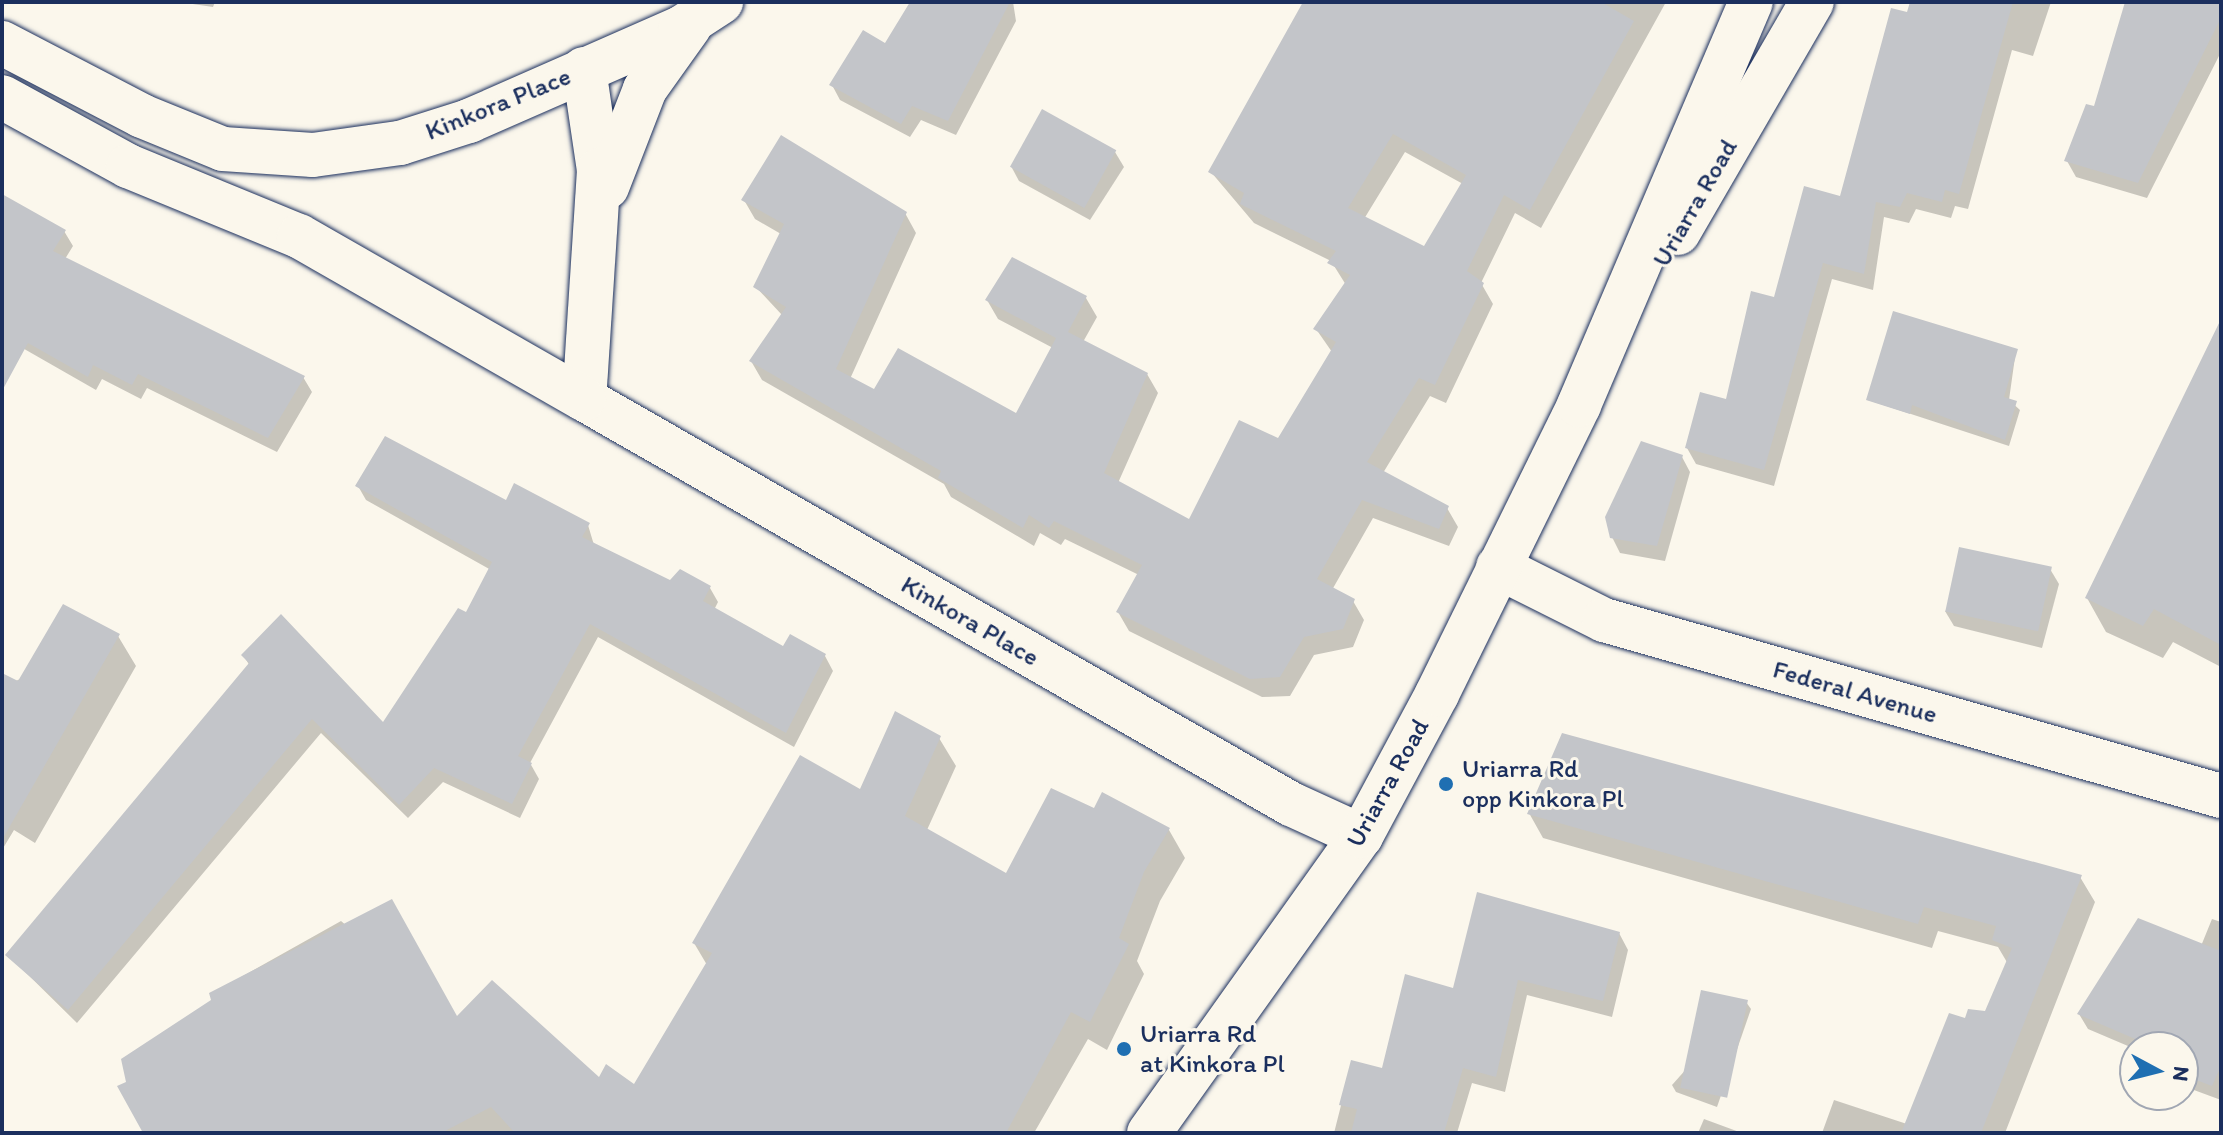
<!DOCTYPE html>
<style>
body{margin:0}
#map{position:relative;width:2223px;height:1135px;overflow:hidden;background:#fbf7ec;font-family:Itim,sans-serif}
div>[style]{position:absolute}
.shadow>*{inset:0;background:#0003}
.building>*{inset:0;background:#c3c5c9;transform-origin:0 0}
.roads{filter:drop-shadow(0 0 2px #1b2f5e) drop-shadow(0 0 2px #1b2f5e)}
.street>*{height:44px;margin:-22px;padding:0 22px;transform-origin:22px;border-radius:22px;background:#fbf7ec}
.secondary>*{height:44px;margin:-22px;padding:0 22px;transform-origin:22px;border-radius:22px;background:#fbf7ec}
.dots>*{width:22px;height:22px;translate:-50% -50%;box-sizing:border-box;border:4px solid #fbf7ec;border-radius:50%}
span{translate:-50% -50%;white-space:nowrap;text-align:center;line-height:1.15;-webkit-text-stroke:6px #fbf7ec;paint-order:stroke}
.street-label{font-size:26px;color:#1b2f5e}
.poi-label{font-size:26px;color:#1b2f5e}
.left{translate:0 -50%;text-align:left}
.frame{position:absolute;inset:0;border:4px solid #1b2f5e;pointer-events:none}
.north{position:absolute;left:2119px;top:1031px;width:80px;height:80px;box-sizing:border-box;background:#fbf7ec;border:2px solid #a1a7b3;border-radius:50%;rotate:97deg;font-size:22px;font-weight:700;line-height:32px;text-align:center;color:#1b2f5e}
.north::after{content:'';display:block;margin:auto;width:28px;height:36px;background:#1f6fb2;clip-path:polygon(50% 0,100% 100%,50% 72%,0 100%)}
</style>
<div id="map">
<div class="shadow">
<div style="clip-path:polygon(179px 2px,215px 2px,213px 7px)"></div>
<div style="clip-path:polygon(912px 2px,1013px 2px,1016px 21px,956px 135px,921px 120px,910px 137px,840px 100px,832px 85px,886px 46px)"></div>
<div style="clip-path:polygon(evenodd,1304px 2px,1666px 2px,1541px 228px,1515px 213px,1481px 283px,1493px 304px,1446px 403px,1430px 396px,1383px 473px,1447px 508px,1458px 527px,1449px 546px,1373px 518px,1332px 590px,1353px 601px,1364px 620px,1353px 647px,1314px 655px,1290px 696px,1262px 697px,1129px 631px,1118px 612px,1139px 575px,1065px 539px,1061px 545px,1040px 533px,1034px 546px,951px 497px,944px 484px,762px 380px,751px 361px,782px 315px,755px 286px,781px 234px,755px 219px,744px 200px,905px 213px,916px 233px,850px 379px,874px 392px,1017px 416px,1053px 348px,998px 319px,987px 300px,1086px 298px,1097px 317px,1083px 342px,1147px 374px,1158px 393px,1118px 483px,1190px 521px,1279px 441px,1332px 352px,1316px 329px,1346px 285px,1331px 261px,1254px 223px,1211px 172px,1304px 2px,1405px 152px,1463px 184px,1424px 249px,1364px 219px,1405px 152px)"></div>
<div style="clip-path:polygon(1912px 2px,2051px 2px,2033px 56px,2012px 50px,1968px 209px,1955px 206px,1951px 218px,1916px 209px,1909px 223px,1884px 217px,1873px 290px,1832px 279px,1774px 486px,1696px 464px,1687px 448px,1728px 401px,1775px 299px,1841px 198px)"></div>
<div style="clip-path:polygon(2127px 2px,2221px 2px,2221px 52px,2147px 198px,2076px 177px,2067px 161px,2096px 109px)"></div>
<div style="clip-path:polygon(1115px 152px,1124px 167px,1090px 220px,1019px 181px,1011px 166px)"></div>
<div style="clip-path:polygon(2px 197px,64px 231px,73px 246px,65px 259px,303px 377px,312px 392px,277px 452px,147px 388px,141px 399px,102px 379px,96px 390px,12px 342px)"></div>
<div style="clip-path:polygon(2221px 330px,2221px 667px,2173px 642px,2163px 658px,2106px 632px,2087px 598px)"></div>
<div style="clip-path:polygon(2016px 350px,2009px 400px,2020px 410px,2009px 446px,1868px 400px)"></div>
<div style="clip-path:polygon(1682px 457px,1690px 472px,1665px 561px,1620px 553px,1612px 537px)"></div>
<div style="clip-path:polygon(358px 486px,507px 502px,588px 525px,594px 545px,671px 582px,710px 588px,718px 602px,714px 610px,783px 648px,790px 637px,825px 656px,833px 671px,794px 747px,598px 637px,530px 763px,539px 779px,520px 818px,443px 782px,408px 818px,321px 733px,77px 1023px,8px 955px,250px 666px,243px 655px,384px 725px,467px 615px,491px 570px,366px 500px)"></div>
<div style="clip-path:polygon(2050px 569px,2059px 584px,2042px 648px,1954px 626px,1945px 611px)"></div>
<div style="clip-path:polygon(118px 636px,136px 666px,35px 843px,14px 830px,2px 850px,2px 687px)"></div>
<div style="clip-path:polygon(939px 738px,956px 766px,927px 830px,1006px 876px,1095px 811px,1169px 830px,1185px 858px,1160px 901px,1137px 961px,1144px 974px,1107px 1050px,1088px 1039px,1034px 1133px,146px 1133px,128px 1083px,213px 1000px,211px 994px,341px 921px,457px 1018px,599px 1080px,634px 1087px,707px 965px,694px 943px,860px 792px)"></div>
<div style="clip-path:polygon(1529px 813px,2080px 877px,2095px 902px,2005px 1133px,1822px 1133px,1834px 1100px,1907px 1124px,1966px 1021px,1987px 1014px,2008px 964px,1998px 947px,1938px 931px,1932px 948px,1543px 838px)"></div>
<div style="clip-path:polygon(2212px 919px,2221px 922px,2221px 1100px,2183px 1086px,2183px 1047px,2135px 1049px,2088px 1029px,2079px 1014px,2201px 946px)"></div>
<div style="clip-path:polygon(1619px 933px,1628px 950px,1612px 1017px,1527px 995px,1505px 1092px,1472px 1083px,1457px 1133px,1334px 1133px,1352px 1062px,1384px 1070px,1455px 991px)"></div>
<div style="clip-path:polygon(1746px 1002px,1751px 1009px,1717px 1107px,1676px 1092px,1672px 1085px)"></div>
<div style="clip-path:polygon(1704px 1119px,1742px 1133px,1698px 1133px)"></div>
</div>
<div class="building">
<div style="clip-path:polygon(910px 2px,1010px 2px,948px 121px,912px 106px,901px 124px,829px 85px,863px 30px,885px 43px)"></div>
<div style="clip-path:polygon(evenodd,1303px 2px,1601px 2px,1634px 21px,1530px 210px,1504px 195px,1467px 271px,1484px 283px,1435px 385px,1419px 378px,1367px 462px,1449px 506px,1439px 529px,1362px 500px,1317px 579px,1355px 599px,1343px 629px,1304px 637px,1280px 677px,1250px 679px,1116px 612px,1142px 565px,1054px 521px,1049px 528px,1029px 515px,1023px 528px,938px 478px,941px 471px,749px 361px,786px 307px,753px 287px,784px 224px,741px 200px,781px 135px,907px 212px,836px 369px,874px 389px,898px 348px,1016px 413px,1056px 338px,985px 300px,1012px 257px,1087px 296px,1068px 332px,1148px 373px,1104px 473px,1189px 519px,1239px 420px,1278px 438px,1336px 342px,1313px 329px,1350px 275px,1327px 263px,1336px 251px,1240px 204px,1244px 193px,1208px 172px,1303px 2px,1393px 134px,1466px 175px,1424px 246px,1348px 208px,1393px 134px)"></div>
<div style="clip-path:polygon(1910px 2px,2013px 2px,1959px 194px,1945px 190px,1942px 202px,1907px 193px,1900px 207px,1876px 202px,1864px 274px,1823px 263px,1764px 470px,1685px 448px,1700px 392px,1726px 399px,1751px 291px,1774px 297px,1804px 186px,1840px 196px,1891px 8px,1907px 12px)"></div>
<div style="clip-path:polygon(2125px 2px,2221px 2px,2221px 18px,2138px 183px,2064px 161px,2086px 104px,2094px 106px)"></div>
<div style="left:1042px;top:109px;width:85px;height:66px;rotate:29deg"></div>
<div style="clip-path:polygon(2px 194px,66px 230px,53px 251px,305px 376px,268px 438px,138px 374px,132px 385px,93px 365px,88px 377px,28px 343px,2px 391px)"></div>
<div style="clip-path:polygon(1893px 311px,2018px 349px,2004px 397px,2017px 401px,2005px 440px,1912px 405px,1910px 414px,1866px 400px)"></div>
<div style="clip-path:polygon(2221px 319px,2221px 645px,2154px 609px,2143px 626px,2085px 598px)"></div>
<div style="clip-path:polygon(385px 436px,506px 500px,514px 483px,590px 523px,582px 537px,670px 580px,680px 569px,711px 586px,703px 601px,783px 646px,790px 634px,826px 654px,786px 733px,590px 624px,518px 756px,532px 763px,512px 804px,434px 768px,399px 805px,312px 719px,68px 1010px,5px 955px,249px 663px,241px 655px,281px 614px,383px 722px,458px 608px,466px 612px,492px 562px,355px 486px)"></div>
<div style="clip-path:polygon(1641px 441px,1683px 455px,1657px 546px,1610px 538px,1605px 517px)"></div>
<div style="left:1959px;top:547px;width:95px;height:66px;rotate:12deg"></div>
<div style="clip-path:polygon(63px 604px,120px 634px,2px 840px,2px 673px,18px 681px)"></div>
<div style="clip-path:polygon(895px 711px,941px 736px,905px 816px,1006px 873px,1051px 788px,1094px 808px,1102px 792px,1170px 828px,1144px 872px,1119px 938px,1129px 944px,1090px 1022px,1071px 1012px,1006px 1133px,515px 1133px,491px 1107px,441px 1133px,143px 1133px,117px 1086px,126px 1082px,121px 1059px,211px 1000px,209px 993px,392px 899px,457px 1016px,492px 980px,599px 1077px,606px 1064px,634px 1084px,712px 953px,692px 943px,800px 755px,860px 789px)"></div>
<div style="clip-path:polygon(1562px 733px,2082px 875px,1981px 1133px,1901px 1133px,1949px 1013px,1965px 1018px,1968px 1009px,1985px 1011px,2012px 948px,1992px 940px,1996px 926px,1924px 907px,1918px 924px,1527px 814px)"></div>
<div style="clip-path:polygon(1477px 892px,1620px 932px,1603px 1001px,1518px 980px,1496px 1077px,1463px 1068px,1444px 1133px,1351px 1133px,1357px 1109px,1339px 1105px,1351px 1060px,1382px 1068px,1405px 974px,1453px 988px)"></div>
<div style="clip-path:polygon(2138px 918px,2221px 951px,2221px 1066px,2212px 1086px,2183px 1075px,2183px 1047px,2154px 1047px,2077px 1014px)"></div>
<div style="left:1701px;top:990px;width:48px;height:100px;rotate:12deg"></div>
</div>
<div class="roads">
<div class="street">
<div style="left:2px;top:43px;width:158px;rotate:27.5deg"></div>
<div style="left:142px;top:116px;width:87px;rotate:22.2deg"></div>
<div style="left:223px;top:149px;width:90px;rotate:3.8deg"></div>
<div style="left:313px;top:155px;width:88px;rotate:-7.9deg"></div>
<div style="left:400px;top:143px;width:72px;rotate:-17.7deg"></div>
<div style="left:469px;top:121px;width:232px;rotate:-23.7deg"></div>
<div style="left:681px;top:28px;width:48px;rotate:-33deg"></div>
<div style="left:584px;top:69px;width:102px;rotate:81.6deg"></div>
<div style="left:599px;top:170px;width:229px;rotate:93.7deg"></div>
<div style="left:584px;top:399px;width:815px;rotate:29.81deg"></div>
<div style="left:1291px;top:804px;width:77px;rotate:24.6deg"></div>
<div style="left:2px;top:97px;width:144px;rotate:28.7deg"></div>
<div style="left:128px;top:166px;width:185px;rotate:22.3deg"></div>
<div style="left:299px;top:236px;width:328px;rotate:29.8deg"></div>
<div style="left:607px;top:187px;width:105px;rotate:-68.8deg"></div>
<div style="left:645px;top:89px;width:77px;rotate:-54.5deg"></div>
<div style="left:1498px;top:567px;width:119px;rotate:26.6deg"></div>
<div style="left:1604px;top:620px;width:642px;rotate:15.92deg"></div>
</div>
<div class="secondary">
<div style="left:1678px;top:233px;width:267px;rotate:-59.9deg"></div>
<div style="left:1149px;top:1133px;width:365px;rotate:-54.5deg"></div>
<div style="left:1361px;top:836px;width:161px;rotate:-61.8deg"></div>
<div style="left:1437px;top:694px;width:322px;rotate:-63.8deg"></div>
<div style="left:1579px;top:405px;width:438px;rotate:-66.9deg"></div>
</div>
</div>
<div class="dots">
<div style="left:1446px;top:784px;background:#1f6fb2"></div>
<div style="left:1124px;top:1049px;background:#1f6fb2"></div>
</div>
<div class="street-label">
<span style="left:498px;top:104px;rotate:-22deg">Kinkora Place</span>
<span style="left:1695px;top:203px;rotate:-60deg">Uriarra Road</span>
<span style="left:970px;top:621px;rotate:30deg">Kinkora Place</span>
<span style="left:1855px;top:692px;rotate:16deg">Federal Avenue</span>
<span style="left:1388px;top:783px;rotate:-61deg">Uriarra Road</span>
</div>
<div class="poi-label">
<span class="left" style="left:1462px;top:784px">Uriarra Rd<br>opp Kinkora Pl</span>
<span class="left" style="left:1140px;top:1049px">Uriarra Rd<br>at Kinkora Pl</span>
</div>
<div class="frame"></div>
<div class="north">N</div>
</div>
